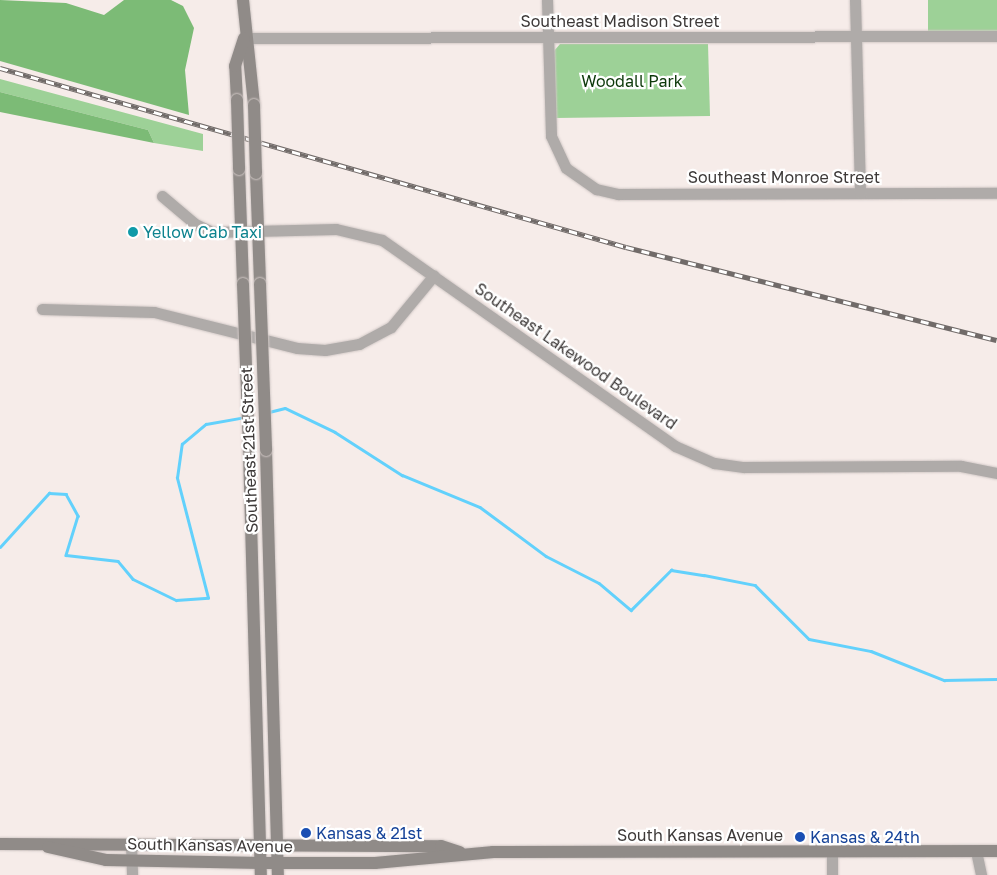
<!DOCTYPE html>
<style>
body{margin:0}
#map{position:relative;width:997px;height:875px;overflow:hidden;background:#f6ece9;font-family:"Golos Text",sans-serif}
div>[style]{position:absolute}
.green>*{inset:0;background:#9dd197;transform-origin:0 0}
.forest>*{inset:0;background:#7cbb76}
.stream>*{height:2.5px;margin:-1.25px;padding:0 1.25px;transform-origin:1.25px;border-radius:1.25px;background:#62d1fc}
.roads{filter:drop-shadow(0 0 1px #d1c8c6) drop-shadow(0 0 1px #d1c8c6)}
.street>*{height:11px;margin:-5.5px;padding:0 5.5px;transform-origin:5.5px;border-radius:5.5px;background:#afaba9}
.secondary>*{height:12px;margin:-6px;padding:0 6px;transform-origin:6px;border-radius:6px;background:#908b88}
.rail>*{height:4.5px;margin-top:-2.25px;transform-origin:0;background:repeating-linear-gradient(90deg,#fff 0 8px,#716b69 0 16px);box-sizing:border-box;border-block:1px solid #716b69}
.bridges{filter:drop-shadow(0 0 1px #d1c8c6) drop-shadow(0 0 1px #d1c8c6)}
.secondary-bridge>*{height:12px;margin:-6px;padding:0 6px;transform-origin:6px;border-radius:6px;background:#908b88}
.dots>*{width:14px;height:14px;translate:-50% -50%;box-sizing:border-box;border:2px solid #fff;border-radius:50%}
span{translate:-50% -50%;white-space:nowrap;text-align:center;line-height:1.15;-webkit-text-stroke:4.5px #fff;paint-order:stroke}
.street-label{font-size:16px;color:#3d3938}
.park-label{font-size:16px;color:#0c3809}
.culture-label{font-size:16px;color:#0d838f}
.left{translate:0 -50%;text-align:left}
.transit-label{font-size:16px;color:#164399}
</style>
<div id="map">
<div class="green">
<div style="left:928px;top:0;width:69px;height:32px"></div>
<div style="clip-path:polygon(560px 44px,708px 44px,710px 116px,555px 118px,554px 51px)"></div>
<div style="clip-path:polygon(0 79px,203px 134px,203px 151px,154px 143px,148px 130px,0 92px)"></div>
</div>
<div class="forest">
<div style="clip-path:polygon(0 0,66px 3px,104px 15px,124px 0,171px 0,183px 6px,194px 28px,185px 70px,189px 115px,0 61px)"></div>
<div style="clip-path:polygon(0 92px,148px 130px,154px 143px,0 112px)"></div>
</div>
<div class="stream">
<div style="left:269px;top:412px;width:16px;rotate:-14deg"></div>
<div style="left:285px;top:408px;width:55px;rotate:25.6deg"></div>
<div style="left:335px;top:432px;width:80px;rotate:32.7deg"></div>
<div style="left:402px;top:475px;width:84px;rotate:22.3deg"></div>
<div style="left:480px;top:507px;width:82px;rotate:36.6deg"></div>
<div style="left:546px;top:556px;width:59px;rotate:27deg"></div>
<div style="left:599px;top:583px;width:42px;rotate:40.2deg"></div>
<div style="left:631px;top:610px;width:57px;rotate:-45deg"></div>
<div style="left:671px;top:570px;width:33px;rotate:9deg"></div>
<div style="left:704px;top:575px;width:52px;rotate:11.1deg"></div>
<div style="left:755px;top:585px;width:76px;rotate:45deg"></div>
<div style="left:809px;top:639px;width:63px;rotate:11deg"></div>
<div style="left:871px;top:651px;width:79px;rotate:21.7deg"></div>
<div style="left:944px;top:680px;width:53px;rotate:-1.1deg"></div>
<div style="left:0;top:547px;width:73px;rotate:-47.8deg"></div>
<div style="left:49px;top:493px;width:17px;rotate:3deg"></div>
<div style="left:66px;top:494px;width:25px;rotate:61deg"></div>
<div style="left:78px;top:516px;width:41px;rotate:107.1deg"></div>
<div style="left:66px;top:555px;width:52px;rotate:6.6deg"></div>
<div style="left:118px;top:561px;width:23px;rotate:50deg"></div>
<div style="left:133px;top:579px;width:48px;rotate:26deg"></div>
<div style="left:176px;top:600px;width:32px;rotate:-4deg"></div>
<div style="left:208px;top:598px;width:124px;rotate:-104.5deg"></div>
<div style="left:177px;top:478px;width:34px;rotate:-82deg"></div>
<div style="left:182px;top:444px;width:31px;rotate:-40deg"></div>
<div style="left:206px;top:424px;width:39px;rotate:-10deg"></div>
</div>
<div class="roads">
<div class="street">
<div style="left:547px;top:0;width:136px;rotate:88.3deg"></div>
<div style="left:551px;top:136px;width:35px;rotate:65deg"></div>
<div style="left:566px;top:168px;width:37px;rotate:35deg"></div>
<div style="left:596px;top:189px;width:23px;rotate:13deg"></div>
<div style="left:618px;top:194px;width:379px;rotate:-0.2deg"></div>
<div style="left:855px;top:0;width:193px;rotate:88.5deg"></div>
<div style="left:244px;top:38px;width:753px;rotate:-0.15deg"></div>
<div style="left:162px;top:196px;width:43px;rotate:40.3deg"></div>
<div style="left:195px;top:224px;width:19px;rotate:25deg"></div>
<div style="left:212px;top:232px;width:124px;rotate:-1.4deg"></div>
<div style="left:336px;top:229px;width:47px;rotate:13.4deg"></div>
<div style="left:382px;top:240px;width:358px;rotate:35.1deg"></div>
<div style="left:675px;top:446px;width:43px;rotate:23.6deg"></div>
<div style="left:714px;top:463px;width:30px;rotate:8deg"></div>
<div style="left:744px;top:467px;width:217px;rotate:-0.3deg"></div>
<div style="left:961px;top:466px;width:37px;rotate:11deg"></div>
<div style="left:42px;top:309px;width:112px;rotate:1.5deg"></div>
<div style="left:154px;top:312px;width:147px;rotate:14.1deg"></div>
<div style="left:297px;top:348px;width:28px;rotate:4deg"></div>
<div style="left:325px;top:350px;width:35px;rotate:-10deg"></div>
<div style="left:359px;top:344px;width:36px;rotate:-28deg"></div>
<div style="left:391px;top:327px;width:67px;rotate:-50.4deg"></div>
<div style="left:131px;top:844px;width:31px;rotate:88deg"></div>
<div style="left:832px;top:851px;width:24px;rotate:90deg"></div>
<div style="left:976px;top:851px;width:25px;rotate:78deg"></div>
</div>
<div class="secondary">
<div style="left:243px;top:0;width:106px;rotate:84deg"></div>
<div style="left:237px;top:100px;width:34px;rotate:-93deg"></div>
<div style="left:235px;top:66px;width:29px;rotate:-72deg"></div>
<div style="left:239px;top:169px;width:115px;rotate:88deg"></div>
<div style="left:256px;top:173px;width:111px;rotate:87.9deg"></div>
<div style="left:266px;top:450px;width:425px;rotate:88.4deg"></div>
<div style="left:249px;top:451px;width:424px;rotate:88.4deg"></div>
<div style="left:0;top:844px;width:441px;rotate:0.3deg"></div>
<div style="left:441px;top:846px;width:20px;rotate:18deg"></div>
<div style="left:48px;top:847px;width:59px;rotate:12.6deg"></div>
<div style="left:106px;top:860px;width:155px;rotate:1.1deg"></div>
<div style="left:261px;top:863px;width:114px"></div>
<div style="left:375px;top:863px;width:119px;rotate:-5.3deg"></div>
<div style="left:493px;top:852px;width:504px;rotate:-0.11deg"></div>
</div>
</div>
<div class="rail">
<div style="left:0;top:68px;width:651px;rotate:15.96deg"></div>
<div style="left:626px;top:247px;width:382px;rotate:14.1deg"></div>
</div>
<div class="bridges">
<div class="secondary-bridge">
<div style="left:237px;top:100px;width:69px;rotate:88.3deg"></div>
<div style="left:254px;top:105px;width:68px;rotate:88.3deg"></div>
<div style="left:243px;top:284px;width:167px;rotate:87.9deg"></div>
<div style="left:260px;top:284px;width:166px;rotate:87.9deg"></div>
</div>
</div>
<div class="dots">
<div style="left:133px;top:232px;background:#0f9aa8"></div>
<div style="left:306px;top:833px;background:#1a4fb4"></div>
<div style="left:800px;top:837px;background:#1a4fb4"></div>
</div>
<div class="street-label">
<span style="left:620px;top:21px">Southeast Madison Street</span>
<span style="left:784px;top:177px">Southeast Monroe Street</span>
<span style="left:576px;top:356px;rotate:35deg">Southeast Lakewood Boulevard</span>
<span style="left:249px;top:450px;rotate:-92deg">Southeast 21st Street</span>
<span style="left:700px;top:835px">South Kansas Avenue</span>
<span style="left:210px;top:845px;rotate:1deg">South Kansas Avenue</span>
</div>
<div class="park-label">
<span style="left:632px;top:81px">Woodall Park</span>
</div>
<div class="culture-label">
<span class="left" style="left:143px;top:232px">Yellow Cab Taxi</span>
</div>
<div class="transit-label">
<span class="left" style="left:316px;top:833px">Kansas &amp; 21st</span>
<span class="left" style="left:810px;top:837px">Kansas &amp; 24th</span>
</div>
</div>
